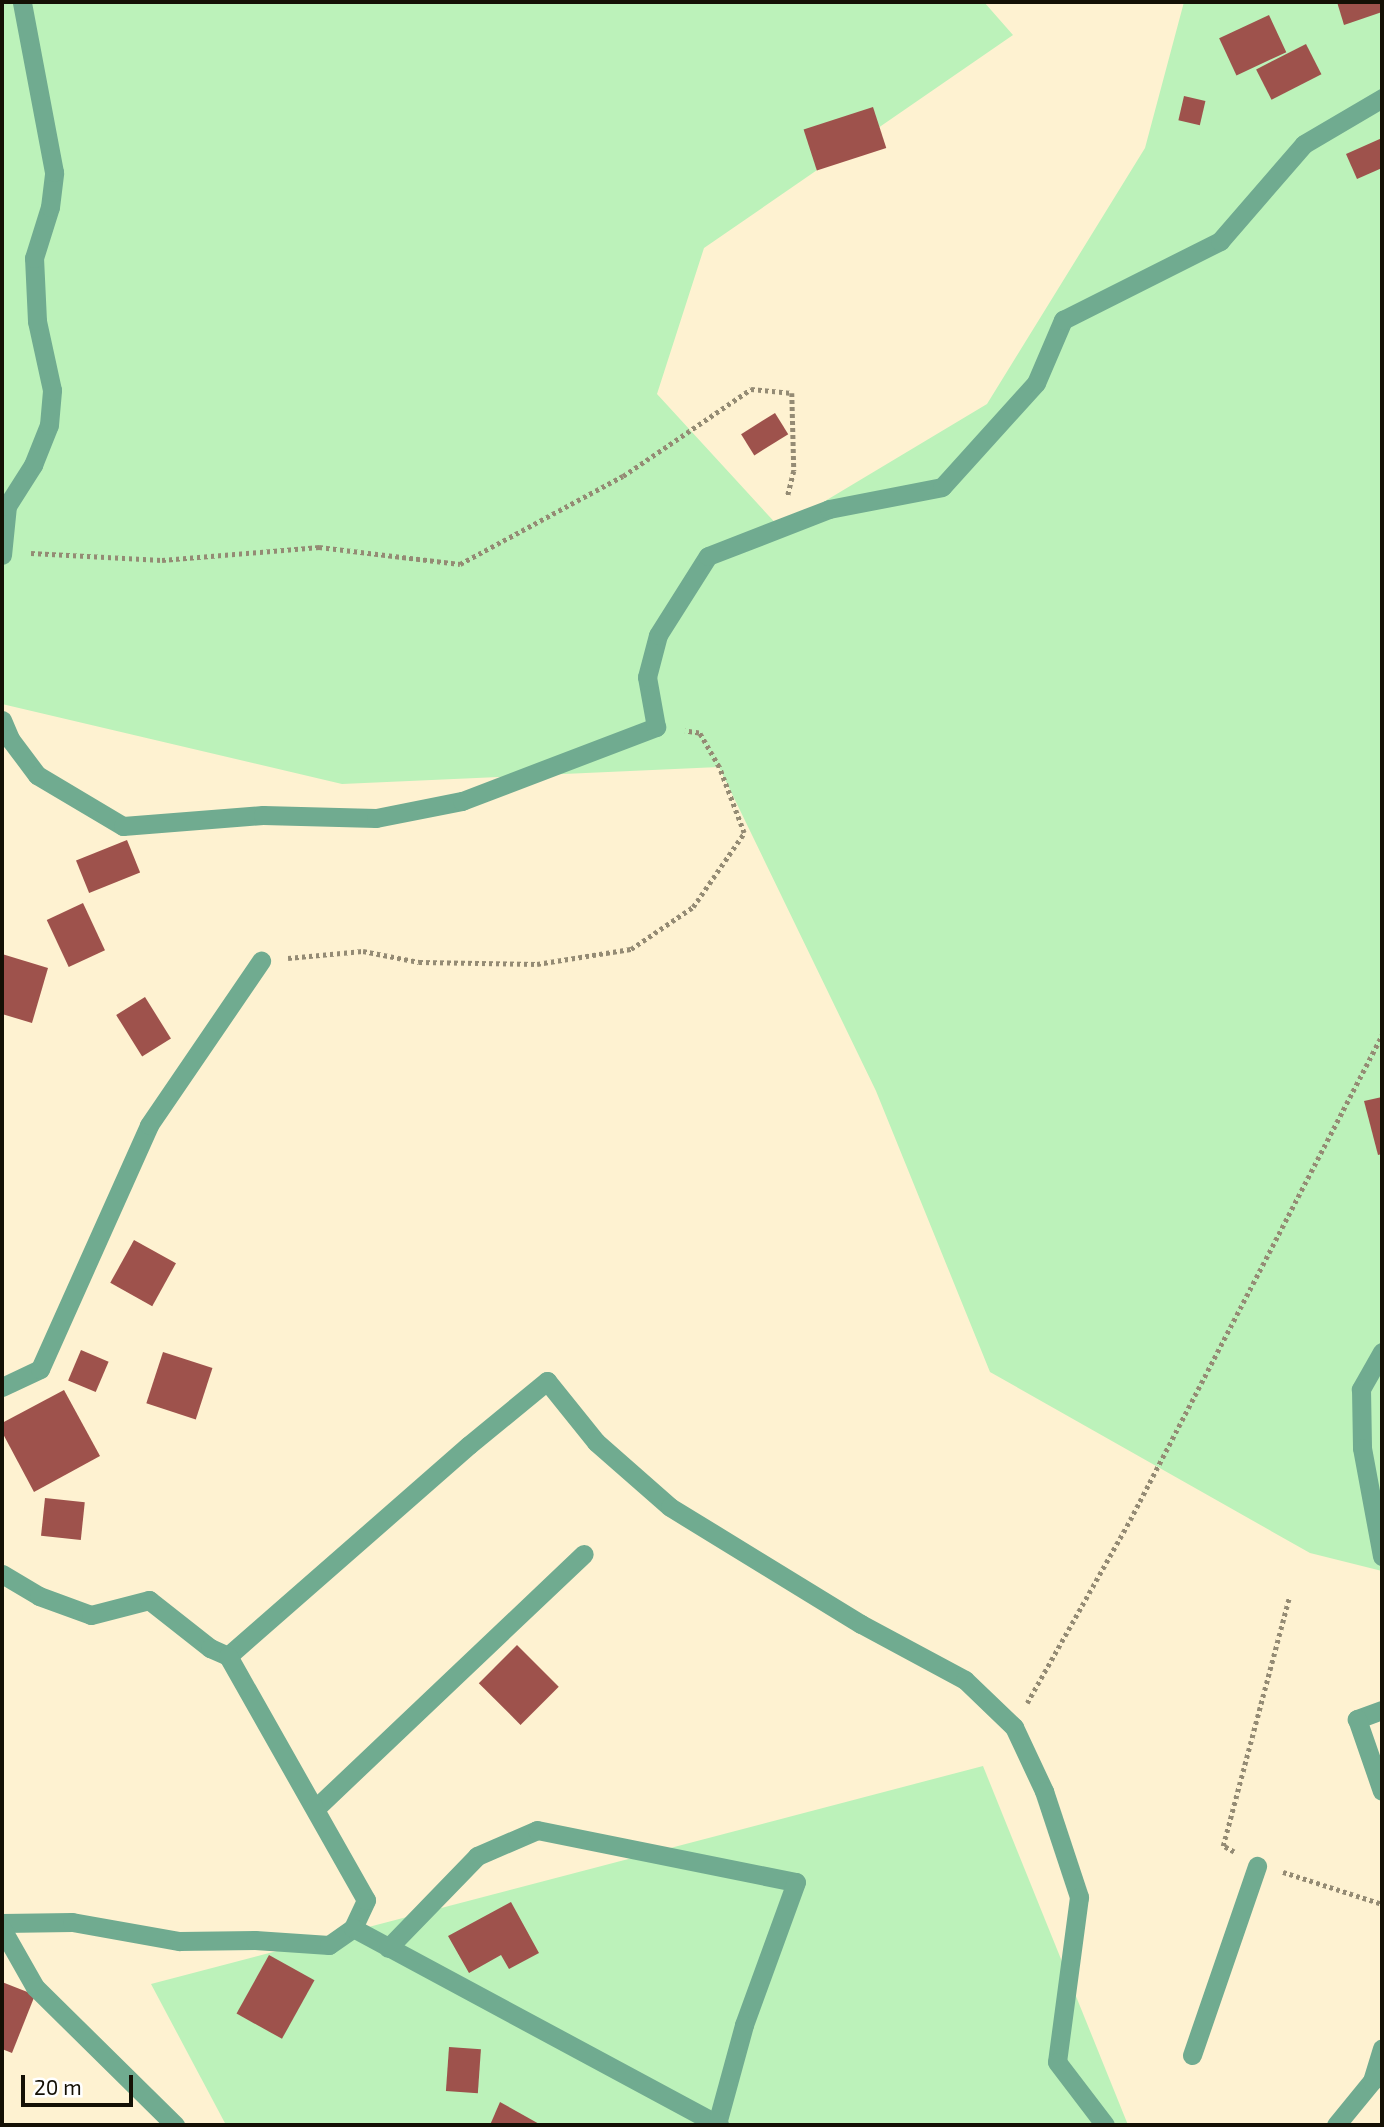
<!DOCTYPE html>
<style>
body{margin:0}
#map{position:relative;width:1384px;height:2127px;overflow:hidden;background:#fef2d1;font-family:"Exo 2",sans-serif}
div>[style]{position:absolute}
.green>*{inset:0;background:#bcf2ba}
.building>*{inset:0;background:#9e524c;transform-origin:0 0}
.path>*{height:4.5px;margin-top:-2.25px;transform-origin:0;background:repeating-linear-gradient(90deg,#948b74 0 3.5px,transparent 0 7px)}
.minor>*{height:19px;margin:-9.5px;padding:0 9.5px;transform-origin:9.5px;border-radius:9.5px;background:#70ab90}
.tertiary>*{height:19px;margin:-9.5px;padding:0 9.5px;transform-origin:9.5px;border-radius:9.5px;background:#70ab90}
span{translate:-50% -50%;white-space:nowrap;text-align:center;line-height:1.15;-webkit-text-stroke:6px #fff;paint-order:stroke}
.frame{position:absolute;inset:0;border:4px solid #141005;pointer-events:none}
.scale{position:absolute;left:21px;top:2075px;width:112px;height:32px;box-sizing:border-box;border:4px solid #141005;border-top:0;padding-left:9px;font-size:21px;line-height:24px;white-space:nowrap;color:#141005;-webkit-text-stroke:5px #fff;paint-order:stroke}
</style>
<div id="map">
<div class="green">
<div style="clip-path:polygon(2px 2px,984px 2px,1013px 35px,704px 248px,657px 394px,780px 528px,987px 404px,1145px 148px,1184px 2px,1382px 2px,1382px 1571px,1310px 1553px,990px 1372px,876px 1091px,719px 767px,342px 784px,2px 704px)"></div>
<div style="clip-path:polygon(983px 1766px,1128px 2125px,226px 2125px,151px 1984px)"></div>
</div>
<div class="building">
<div style="clip-path:polygon(1337px 2px,1382px 2px,1382px 12px,1344px 25px)"></div>
<div style="left:1269px;top:15px;width:41px;height:55px;rotate:65deg"></div>
<div style="left:1306px;top:44px;width:34px;height:56px;rotate:63deg"></div>
<div style="left:1184px;top:96px;width:22px;height:25px;rotate:13deg"></div>
<div style="left:873px;top:107px;width:43px;height:73px;rotate:72deg"></div>
<div style="clip-path:polygon(1382px 138px,1382px 168px,1357px 179px,1346px 154px)"></div>
<div style="left:775px;top:413px;width:25px;height:40px;rotate:58deg"></div>
<div style="left:127px;top:840px;width:35px;height:55px;rotate:68deg"></div>
<div style="left:83px;top:903px;width:52px;height:40px;rotate:65deg"></div>
<div style="clip-path:polygon(2px 954px,48px 968px,32px 1023px,2px 1014px)"></div>
<div style="left:145px;top:997px;width:49px;height:34px;rotate:58deg"></div>
<div style="clip-path:polygon(1382px 1097px,1382px 1154px,1378px 1155px,1364px 1101px)"></div>
<div style="left:134px;top:1240px;width:48px;height:49px;rotate:29deg"></div>
<div style="left:81px;top:1350px;width:30px;height:33px;rotate:23deg"></div>
<div style="left:163px;top:1352px;width:52px;height:54px;rotate:18deg"></div>
<div style="clip-path:polygon(64px 1390px,100px 1456px,34px 1492px,2px 1432px,2px 1423px)"></div>
<div style="left:45px;top:1498px;width:40px;height:38px;rotate:6deg"></div>
<div style="left:517px;top:1645px;width:59px;height:54px;rotate:45deg"></div>
<div style="clip-path:polygon(511px 1902px,539px 1953px,509px 1969px,501px 1955px,469px 1973px,448px 1936px)"></div>
<div style="left:269px;top:1955px;width:52px;height:67px;rotate:29deg"></div>
<div style="clip-path:polygon(2px 1982px,35px 1995px,12px 2053px,2px 2049px)"></div>
<div style="left:449px;top:2047px;width:32px;height:44px;rotate:4deg"></div>
<div style="clip-path:polygon(500px 2102px,541px 2125px,490px 2125px)"></div>
</div>
<div class="path">
<div style="left:31px;top:553px;width:131px;rotate:3.1deg"></div>
<div style="left:162px;top:560px;width:158px;rotate:-4.7deg"></div>
<div style="left:319px;top:547px;width:142px;rotate:6.9deg"></div>
<div style="left:460px;top:564px;width:185px;rotate:-28.4deg"></div>
<div style="left:623px;top:476px;width:155px;rotate:-34.2deg"></div>
<div style="left:751px;top:389px;width:41px;rotate:5.6deg"></div>
<div style="left:792px;top:393px;width:78px;rotate:88.5deg"></div>
<div style="left:794px;top:471px;width:25px;rotate:104deg"></div>
<div style="left:288px;top:958px;width:75px;rotate:-5.3deg"></div>
<div style="left:363px;top:951px;width:57px;rotate:11.1deg"></div>
<div style="left:419px;top:962px;width:118px;rotate:1deg"></div>
<div style="left:537px;top:964px;width:95px;rotate:-9.1deg"></div>
<div style="left:631px;top:949px;width:75px;rotate:-34.1deg"></div>
<div style="left:693px;top:907px;width:90px;rotate:-55.4deg"></div>
<div style="left:744px;top:833px;width:71px;rotate:-110.7deg"></div>
<div style="left:719px;top:767px;width:39px;rotate:-120deg"></div>
<div style="left:699px;top:733px;width:14px;rotate:-172deg"></div>
<div style="left:1027px;top:1703px;width:210px;rotate:-60.6deg"></div>
<div style="left:1130px;top:1520px;width:547px;rotate:-62.54deg"></div>
<div style="left:1234px;top:1852px;width:13px;rotate:-151deg"></div>
<div style="left:1223px;top:1846px;width:257px;rotate:-75.1deg"></div>
<div style="left:1283px;top:1872px;width:104px;rotate:17.9deg"></div>
</div>
<div class="minor">
<div style="left:1382px;top:1352px;width:43px;rotate:119.6deg"></div>
<div style="left:1361px;top:1389px;width:59px;rotate:89deg"></div>
<div style="left:1362px;top:1448px;width:110px;rotate:79.5deg"></div>
<div style="left:2px;top:1387px;width:42px;rotate:-25.3deg"></div>
<div style="left:40px;top:1369px;width:267px;rotate:-65.9deg"></div>
<div style="left:149px;top:1125px;width:199px;rotate:-55.7deg"></div>
<div style="left:2px;top:1574px;width:43px;rotate:30.7deg"></div>
<div style="left:39px;top:1596px;width:55px;rotate:20.1deg"></div>
<div style="left:91px;top:1615px;width:60px;rotate:-14.5deg"></div>
<div style="left:149px;top:1600px;width:78px;rotate:38.2deg"></div>
<div style="left:210px;top:1648px;width:20px;rotate:24deg"></div>
<div style="left:228px;top:1656px;width:320px;rotate:-41.2deg"></div>
<div style="left:469px;top:1445px;width:101px;rotate:-39.4deg"></div>
<div style="left:547px;top:1381px;width:78px;rotate:51.2deg"></div>
<div style="left:596px;top:1442px;width:98px;rotate:41.3deg"></div>
<div style="left:670px;top:1507px;width:224px;rotate:31.5deg"></div>
<div style="left:861px;top:1624px;width:118px;rotate:28.3deg"></div>
<div style="left:965px;top:1680px;width:68px;rotate:43.8deg"></div>
<div style="left:1014px;top:1727px;width:71px;rotate:64.9deg"></div>
<div style="left:1044px;top:1791px;width:112px;rotate:71.7deg"></div>
<div style="left:1079px;top:1897px;width:166px;rotate:97.6deg"></div>
<div style="left:1057px;top:2062px;width:79px;rotate:52.7deg"></div>
<div style="left:1382px;top:1710px;width:27px;rotate:160deg"></div>
<div style="left:1357px;top:1719px;width:76px;rotate:70.9deg"></div>
<div style="left:316px;top:1808px;width:369px;rotate:-43.5deg"></div>
<div style="left:2px;top:1923px;width:70px;rotate:-0.8deg"></div>
<div style="left:72px;top:1922px;width:109px;rotate:10.1deg"></div>
<div style="left:179px;top:1941px;width:76px;rotate:-0.8deg"></div>
<div style="left:255px;top:1940px;width:74px;rotate:3.9deg"></div>
<div style="left:329px;top:1945px;width:29px;rotate:-35deg"></div>
<div style="left:353px;top:1928px;width:31px;rotate:-65deg"></div>
<div style="left:366px;top:1900px;width:280px;rotate:-119.5deg"></div>
<div style="left:353px;top:1928px;width:416px;rotate:28.3deg"></div>
<div style="left:2px;top:1929px;width:67px;rotate:60.4deg"></div>
<div style="left:35px;top:1987px;width:197px;rotate:44.6deg"></div>
<div style="left:388px;top:1948px;width:128px;rotate:-45.9deg"></div>
<div style="left:477px;top:1856px;width:65px;rotate:-23.4deg"></div>
<div style="left:537px;top:1830px;width:264px;rotate:11.4deg"></div>
<div style="left:796px;top:1882px;width:152px;rotate:110deg"></div>
<div style="left:744px;top:2025px;width:103px;rotate:105.3deg"></div>
<div style="left:1192px;top:2055px;width:200px;rotate:-71deg"></div>
<div style="left:1336px;top:2125px;width:57px;rotate:-50.7deg"></div>
<div style="left:1372px;top:2081px;width:34px;rotate:-73deg"></div>
</div>
<div class="tertiary">
<div style="left:2px;top:555px;width:49px;rotate:-84.2deg"></div>
<div style="left:7px;top:506px;width:49px;rotate:-57.6deg"></div>
<div style="left:33px;top:465px;width:43px;rotate:-68.2deg"></div>
<div style="left:49px;top:425px;width:35px;rotate:-85deg"></div>
<div style="left:52px;top:390px;width:71px;rotate:-102.3deg"></div>
<div style="left:37px;top:321px;width:63px;rotate:-92.7deg"></div>
<div style="left:34px;top:258px;width:53px;rotate:-72.6deg"></div>
<div style="left:50px;top:207px;width:35px;rotate:-83deg"></div>
<div style="left:54px;top:172px;width:173px;rotate:-100.7deg"></div>
<div style="left:2px;top:720px;width:21px;rotate:67deg"></div>
<div style="left:10px;top:739px;width:45px;rotate:53.1deg"></div>
<div style="left:37px;top:775px;width:100px;rotate:30.7deg"></div>
<div style="left:123px;top:826px;width:140px;rotate:-4.5deg"></div>
<div style="left:263px;top:815px;width:113px;rotate:1.5deg"></div>
<div style="left:376px;top:818px;width:88px;rotate:-11.2deg"></div>
<div style="left:462px;top:801px;width:208px;rotate:-20.9deg"></div>
<div style="left:656px;top:727px;width:51px;rotate:-100.2deg"></div>
<div style="left:647px;top:677px;width:43px;rotate:-75.3deg"></div>
<div style="left:658px;top:635px;width:93px;rotate:-57.7deg"></div>
<div style="left:708px;top:556px;width:130px;rotate:-21.2deg"></div>
<div style="left:829px;top:509px;width:115px;rotate:-11deg"></div>
<div style="left:942px;top:487px;width:140px;rotate:-47.9deg"></div>
<div style="left:1036px;top:383px;width:69px;rotate:-66.8deg"></div>
<div style="left:1063px;top:320px;width:176px;rotate:-26.7deg"></div>
<div style="left:1220px;top:241px;width:128px;rotate:-49.1deg"></div>
<div style="left:1304px;top:144px;width:91px;rotate:-30.5deg"></div>
</div>
<div class="frame"></div>
<div class="scale">20 m</div>
</div>
